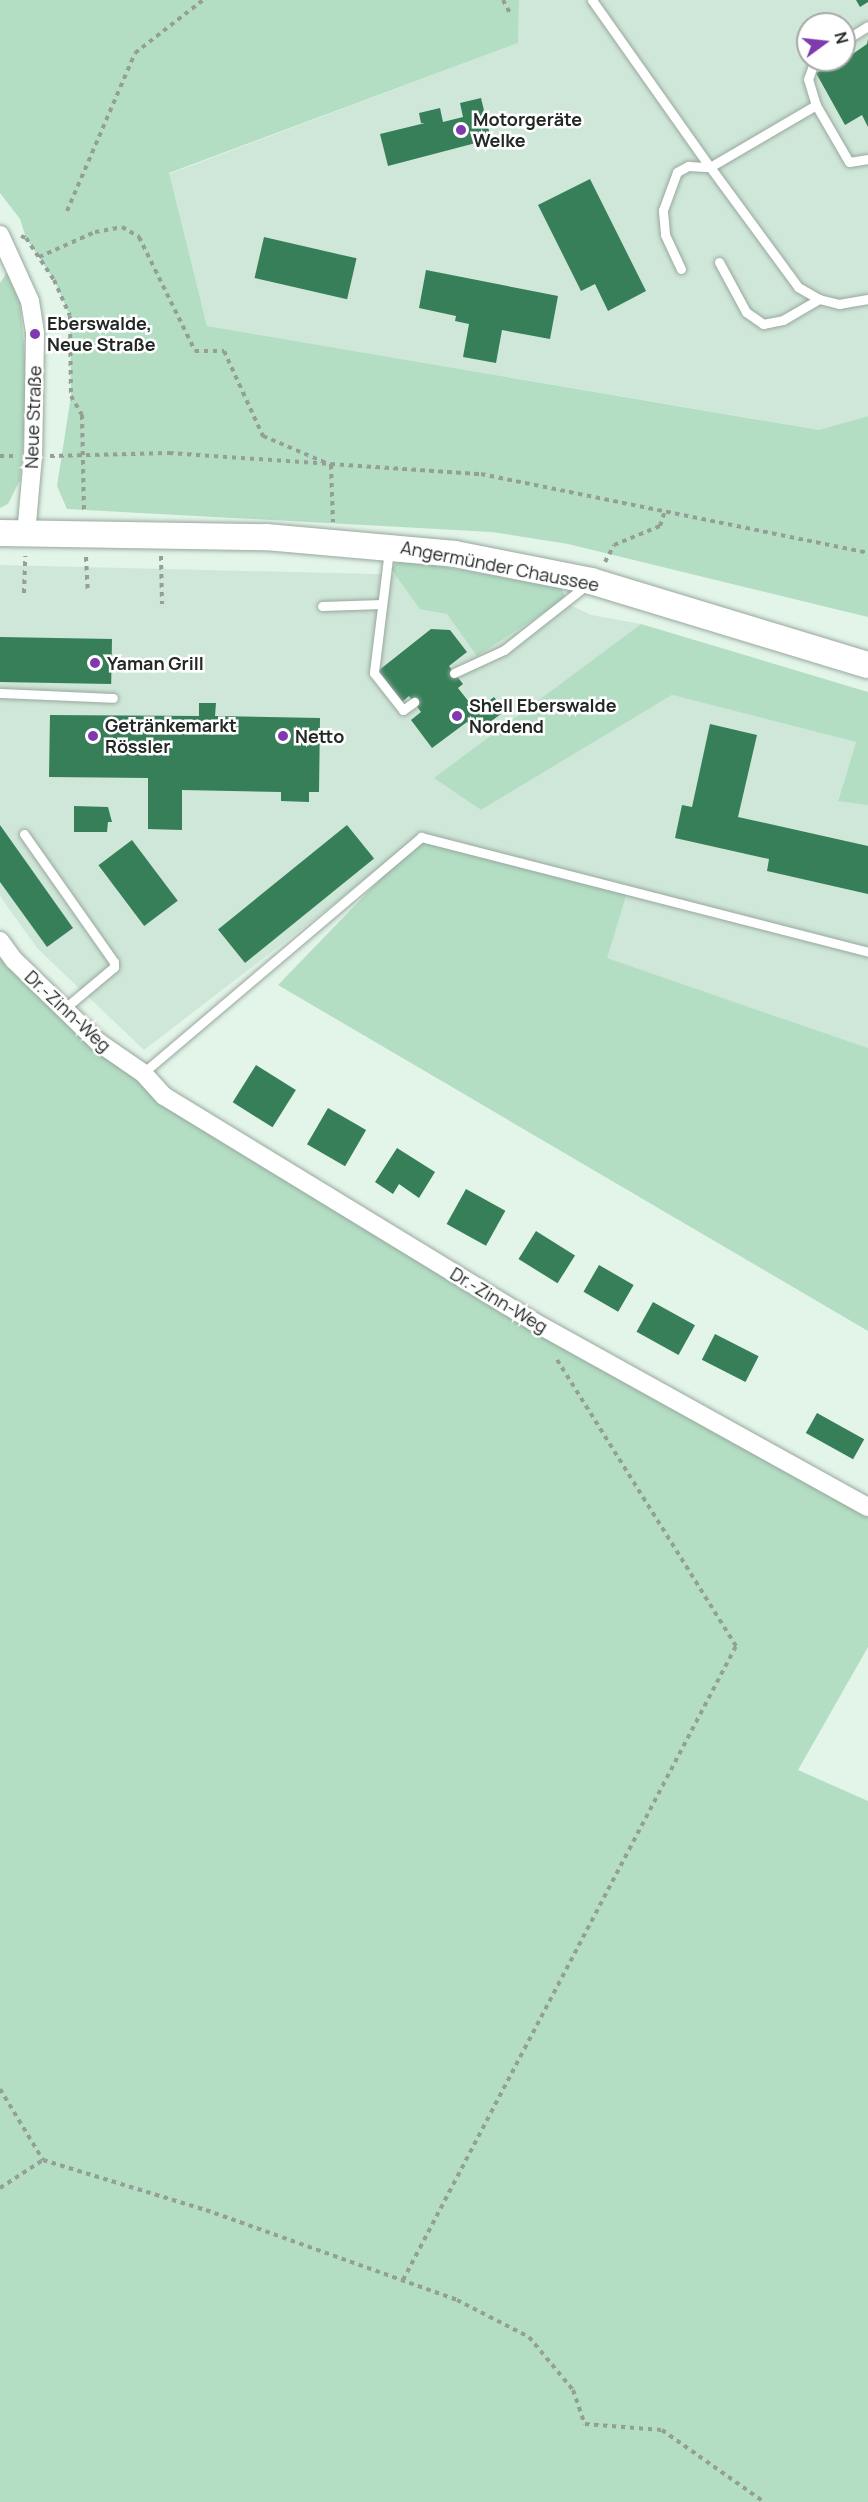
<!DOCTYPE html>
<meta charset="utf-8">
<style>
body{margin:0}
#map{position:relative;width:868px;height:2502px;overflow:hidden;background:#e3f4e9;font-family:Manrope,sans-serif}
div>[style]{position:absolute}
.built>*{inset:0;background:#cfe7d8}
.green>*{inset:0;background:#b3dec4}
.building>*{inset:0;background:#367f59;transform-origin:0 0}
.path>*{height:4px;margin-top:-2px;transform-origin:0;background:repeating-linear-gradient(90deg,#939f97 0 4.5px,transparent 0 9px)}
.roads{filter:drop-shadow(0 0 2px #98a89e) drop-shadow(0 0 2px #98a89e)}
.service>*{height:9px;margin:-4.5px;padding:0 4.5px;transform-origin:4.5px;border-radius:4.5px;background:#fff}
.minor>*{height:18px;margin:-9px;padding:0 9px;transform-origin:9px;border-radius:9px;background:#fff}
.secondary>*{height:26px;margin:-13px;padding:0 13px;transform-origin:13px;border-radius:13px;background:#fff}
.dots>*{width:16px;height:16px;translate:-50% -50%;box-sizing:border-box;border:3px solid #fff;border-radius:50%}
span{translate:-50% -50%;white-space:nowrap;text-align:center;line-height:1.15;-webkit-text-stroke:5px #fff;paint-order:stroke}
.poi-label{font-size:18px;color:#222824;font-weight:700}
.left{translate:0 -50%;text-align:left}
.street-label{font-size:18px;color:#222824}
.north{position:absolute;left:796px;top:12px;width:60px;height:60px;box-sizing:border-box;background:#fff;border:2px solid #a7a9a7;border-radius:50%;rotate:75deg;font-size:16px;font-weight:700;line-height:24px;text-align:center;color:#222824}
.north::after{content:'';display:block;margin:auto;width:21px;height:27px;background:#7e3aae;clip-path:polygon(50% 0,100% 100%,50% 72%,0 100%)}
</style>
<div id="map">
<div class="built">
<div style="clip-path:polygon(evenodd,519px 0,868px 0,868px 416px,820px 430px,207px 326px,169px 174px,518px 43px,519px 0,808px 24px,844px 24px,844px 60px,808px 60px,808px 24px)"></div>
<div style="clip-path:polygon(0 565px,416px 575px,547px 594px,591px 615px,641px 624px,435px 778px,481px 810px,672px 695px,856px 742px,838px 800px,868px 805px,868px 1048px,606px 958px,628px 891px,421px 837px,144px 1050px,37px 948px,0 896px)"></div>
</div>
<div class="green">
<div style="clip-path:polygon(0 0,519px 0,518px 43px,169px 173px,207px 326px,819px 430px,868px 416px,868px 617px,568px 544px,492px 532px,67px 509px,57px 486px,71px 396px,70px 316px,54px 280px,26px 238px,20px 219px,0 193px)"></div>
<div style="clip-path:polygon(8px 271px,20px 303px,28px 389px,20px 480px,8px 504px,0 508px,0 283px)"></div>
<div style="clip-path:polygon(401px 559px,561px 588px,566px 598px,477px 656px,447px 614px,420px 609px,391px 569px)"></div>
<div style="clip-path:polygon(641px 624px,868px 692px,868px 805px,838px 801px,856px 742px,672px 695px,481px 810px,434px 778px)"></div>
<div style="clip-path:polygon(421px 837px,628px 890px,607px 958px,868px 1048px,868px 1331px,278px 985px)"></div>
<div style="clip-path:polygon(0 941px,164px 1096px,868px 1507px,868px 1647px,798px 1770px,868px 1801px,868px 2502px,0 2502px)"></div>
</div>
<div class="building">
<div style="clip-path:polygon(856px 0,868px 0,868px 2px,860px 7px)"></div>
<div style="clip-path:polygon(868px 39px,868px 127px,862px 115px,845px 125px,816px 73px,844px 60px,867px 44px)"></div>
<div style="clip-path:polygon(481px 98px,491px 139px,388px 166px,380px 134px,425px 123px,421px 123px,419px 113px,440px 108px,443px 122px,463px 117px,460px 103px)"></div>
<div style="clip-path:polygon(590px 179px,646px 291px,608px 311px,595px 284px,581px 291px,538px 205px)"></div>
<div style="left:264px;top:237px;width:95px;height:42px;rotate:13deg"></div>
<div style="clip-path:polygon(426px 270px,558px 296px,550px 339px,502px 330px,496px 363px,463px 357px,469px 324px,455px 321px,456px 316px,419px 308px)"></div>
<div style="clip-path:polygon(431px 629px,450px 630px,467px 652px,449px 666px,463px 684px,458px 688px,476px 711px,494px 697px,505px 711px,475px 733px,467px 722px,432px 748px,411px 720px,421px 712px,409px 696px,402px 702px,378px 671px)"></div>
<div style="left:0;top:637px;width:112px;height:45px;rotate:1deg"></div>
<div style="clip-path:polygon(199px 703px,216px 703px,215px 716px,320px 718px,319px 792px,309px 792px,309px 802px,281px 801px,281px 792px,182px 790px,182px 830px,148px 829px,148px 778px,49px 777px,50px 715px,199px 716px)"></div>
<div style="clip-path:polygon(710px 724px,757px 735px,738px 817px,868px 846px,868px 894px,767px 871px,769px 859px,675px 838px,682px 805px,692px 807px)"></div>
<div style="clip-path:polygon(74px 806px,108px 807px,112px 822px,108px 822px,107px 832px,74px 832px)"></div>
<div style="clip-path:polygon(0 825px,73px 928px,47px 947px,0 882px)"></div>
<div style="left:347px;top:825px;width:43px;height:166px;rotate:51deg"></div>
<div style="left:132px;top:840px;width:76px;height:42px;rotate:53deg"></div>
<div style="left:256px;top:1065px;width:47px;height:44px;rotate:32deg"></div>
<div style="left:328px;top:1108px;width:44px;height:42px;rotate:30deg"></div>
<div style="clip-path:polygon(397px 1148px,435px 1172px,419px 1198px,399px 1184px,393px 1194px,375px 1182px)"></div>
<div style="left:466px;top:1189px;width:45px;height:40px;rotate:29deg"></div>
<div style="left:536px;top:1231px;width:46px;height:33px;rotate:32deg"></div>
<div style="left:599px;top:1265px;width:40px;height:31px;rotate:30deg"></div>
<div style="left:653px;top:1302px;width:48px;height:34px;rotate:29deg"></div>
<div style="left:715px;top:1334px;width:49px;height:29px;rotate:27deg"></div>
<div style="left:817px;top:1413px;width:54px;height:23px;rotate:29deg"></div>
</div>
<div class="path">
<div style="left:503px;top:0;width:17px;rotate:62deg"></div>
<div style="left:67px;top:211px;width:172px;rotate:-66.7deg"></div>
<div style="left:135px;top:53px;width:86px;rotate:-37.9deg"></div>
<div style="left:21px;top:236px;width:5px;rotate:22deg"></div>
<div style="left:26px;top:238px;width:50px;rotate:56.3deg"></div>
<div style="left:54px;top:280px;width:39px;rotate:66deg"></div>
<div style="left:70px;top:316px;width:80px;rotate:89.3deg"></div>
<div style="left:71px;top:396px;width:22px;rotate:60deg"></div>
<div style="left:82px;top:415px;width:98px;rotate:88.8deg"></div>
<div style="left:39px;top:257px;width:61px;rotate:-24.1deg"></div>
<div style="left:95px;top:232px;width:27px;rotate:-10deg"></div>
<div style="left:122px;top:227px;width:20px;rotate:30deg"></div>
<div style="left:139px;top:237px;width:127px;rotate:63.8deg"></div>
<div style="left:195px;top:351px;width:29px"></div>
<div style="left:224px;top:351px;width:94px;rotate:65.4deg"></div>
<div style="left:263px;top:436px;width:74px;rotate:23.1deg"></div>
<div style="left:331px;top:465px;width:57px;rotate:88deg"></div>
<div style="left:0;top:456px;width:15px"></div>
<div style="left:50px;top:456px;width:119px;rotate:-1.4deg"></div>
<div style="left:169px;top:453px;width:313px;rotate:3.9deg"></div>
<div style="left:481px;top:474px;width:395px;rotate:11.5deg"></div>
<div style="left:161px;top:556px;width:48px;rotate:88.8deg"></div>
<div style="left:86px;top:557px;width:36px;rotate:87deg"></div>
<div style="left:605px;top:562px;width:19px;rotate:-62deg"></div>
<div style="left:614px;top:545px;width:50px;rotate:-22.4deg"></div>
<div style="left:660px;top:526px;width:16px;rotate:-72deg"></div>
<div style="left:24px;top:593px;width:37px;rotate:-88deg"></div>
<div style="left:0;top:2089px;width:83px;rotate:58.8deg"></div>
<div style="left:43px;top:2160px;width:170px;rotate:17.1deg"></div>
<div style="left:206px;top:2210px;width:267px;rotate:19.7deg"></div>
<div style="left:457px;top:2300px;width:81px;rotate:27.2deg"></div>
<div style="left:529px;top:2337px;width:69px;rotate:50.3deg"></div>
<div style="left:573px;top:2390px;width:36px;rotate:71deg"></div>
<div style="left:585px;top:2424px;width:77px;rotate:4.5deg"></div>
<div style="left:662px;top:2430px;width:125px;rotate:35.2deg"></div>
<div style="left:0;top:2188px;width:51px;rotate:-33.1deg"></div>
<div style="left:403px;top:2280px;width:716px;rotate:-62.29deg"></div>
<div style="left:736px;top:1646px;width:342px;rotate:-122deg"></div>
</div>
<div class="roads">
<div class="service">
<div style="left:592px;top:0;width:204px;rotate:54.8deg"></div>
<div style="left:844px;top:41px;width:28px;rotate:-32deg"></div>
<div style="left:815px;top:60px;width:20px;rotate:110deg"></div>
<div style="left:808px;top:79px;width:27px;rotate:73deg"></div>
<div style="left:868px;top:159px;width:19px;rotate:171deg"></div>
<div style="left:849px;top:162px;width:66px;rotate:-120.1deg"></div>
<div style="left:816px;top:105px;width:123px;rotate:149.7deg"></div>
<div style="left:710px;top:167px;width:149px;rotate:53.7deg"></div>
<div style="left:798px;top:287px;width:24px;rotate:30deg"></div>
<div style="left:819px;top:299px;width:21px;rotate:14deg"></div>
<div style="left:839px;top:304px;width:29px;rotate:-10deg"></div>
<div style="left:719px;top:262px;width:57px;rotate:61.6deg"></div>
<div style="left:746px;top:312px;width:21px;rotate:35deg"></div>
<div style="left:763px;top:324px;width:20px;rotate:-11deg"></div>
<div style="left:783px;top:320px;width:42px;rotate:-30.3deg"></div>
<div style="left:681px;top:269px;width:38px;rotate:-115deg"></div>
<div style="left:665px;top:234px;width:24px;rotate:-95deg"></div>
<div style="left:663px;top:210px;width:40px;rotate:-69.8deg"></div>
<div style="left:677px;top:172px;width:13px;rotate:-29deg"></div>
<div style="left:688px;top:166px;width:22px;rotate:3deg"></div>
<div style="left:389px;top:550px;width:124px;rotate:97deg"></div>
<div style="left:374px;top:673px;width:47px;rotate:51.9deg"></div>
<div style="left:403px;top:710px;width:14px;rotate:-36deg"></div>
<div style="left:322px;top:606px;width:60px;rotate:-1.9deg"></div>
<div style="left:454px;top:673px;width:55px;rotate:-24.7deg"></div>
<div style="left:504px;top:650px;width:107px;rotate:-38.2deg"></div>
<div style="left:0;top:693px;width:113px;rotate:2.5deg"></div>
<div style="left:24px;top:834px;width:156px;rotate:54.9deg"></div>
<div style="left:114px;top:962px;width:5px;rotate:90deg"></div>
<div style="left:114px;top:967px;width:65px;rotate:140deg"></div>
<div style="left:143px;top:1073px;width:365px;rotate:-40.3deg"></div>
<div style="left:421px;top:837px;width:462px;rotate:14.4deg"></div>
</div>
<div class="minor">
<div style="left:0;top:235px;width:72px;rotate:65.6deg"></div>
<div style="left:30px;top:301px;width:33px;rotate:81deg"></div>
<div style="left:35px;top:334px;width:122px;rotate:90.9deg"></div>
<div style="left:33px;top:456px;width:78px;rotate:95.1deg"></div>
<div style="left:0;top:941px;width:24px;rotate:54deg"></div>
<div style="left:14px;top:960px;width:117px;rotate:44.3deg"></div>
<div style="left:98px;top:1042px;width:55px;rotate:34.6deg"></div>
<div style="left:143px;top:1073px;width:31px;rotate:48deg"></div>
<div style="left:164px;top:1096px;width:434px;rotate:31.4deg"></div>
<div style="left:534px;top:1322px;width:382px;rotate:29deg"></div>
</div>
<div class="secondary">
<div style="left:0;top:533px;width:266px;rotate:0.9deg"></div>
<div style="left:266px;top:537px;width:190px;rotate:5.1deg"></div>
<div style="left:455px;top:554px;width:139px;rotate:11.2deg"></div>
<div style="left:591px;top:581px;width:289px;rotate:16.9deg"></div>
</div>
</div>
<div class="dots">
<div style="left:461px;top:130px;background:#7e3aae"></div>
<div style="left:35px;top:334px;background:#7e3aae"></div>
<div style="left:95px;top:663px;background:#7e3aae"></div>
<div style="left:457px;top:716px;background:#7e3aae"></div>
<div style="left:93px;top:736px;background:#7e3aae"></div>
<div style="left:283px;top:736px;background:#7e3aae"></div>
</div>
<div class="poi-label">
<span class="left" style="left:473px;top:130px">Motorgeräte<br>Welke</span>
<span class="left" style="left:47px;top:334px">Eberswalde,<br>Neue Straße</span>
<span class="left" style="left:107px;top:663px">Yaman Grill</span>
<span class="left" style="left:469px;top:716px">Shell Eberswalde<br>Nordend</span>
<span class="left" style="left:105px;top:736px">Getränkemarkt<br>Rössler</span>
<span class="left" style="left:295px;top:736px">Netto</span>
</div>
<div class="street-label">
<span style="left:33px;top:417px;rotate:-88deg">Neue Straße</span>
<span style="left:500px;top:566px;rotate:11deg">Angermünder Chaussee</span>
<span style="left:68px;top:1011px;rotate:43deg">Dr.-Zinn-Weg</span>
<span style="left:499px;top:1300px;rotate:31deg">Dr.-Zinn-Weg</span>
</div>
<div class="north">N</div>
</div>
